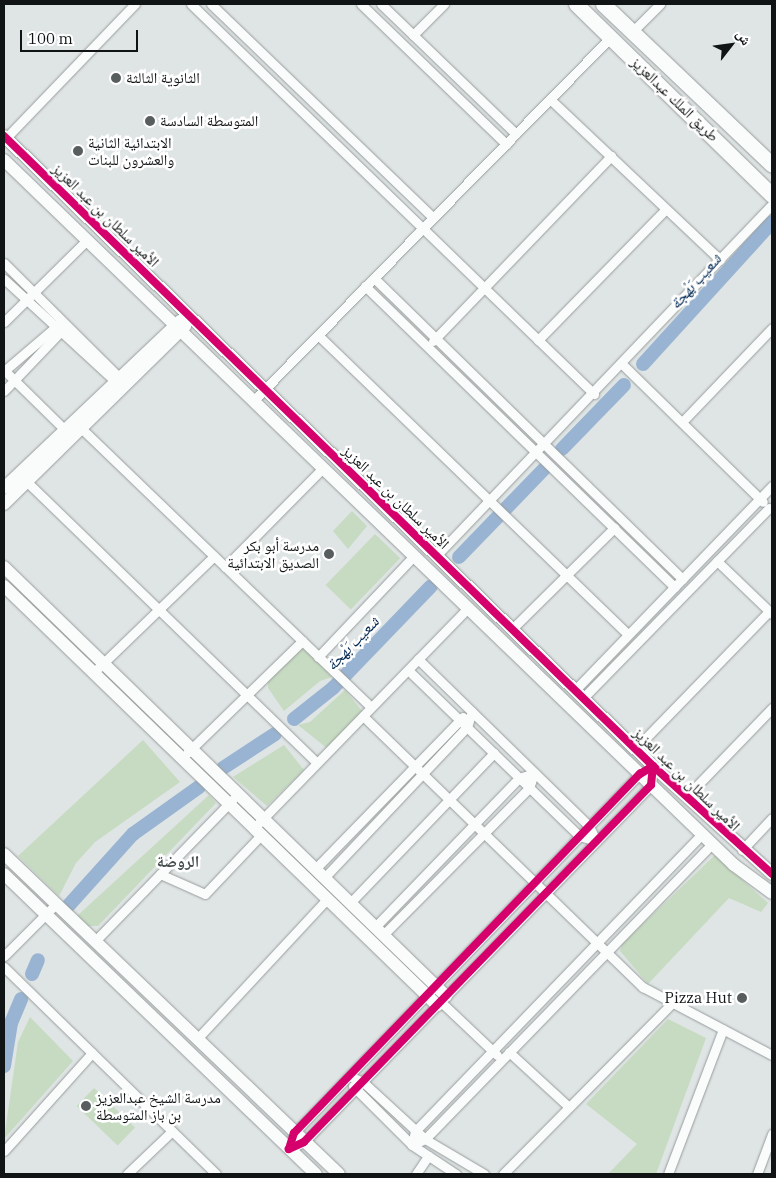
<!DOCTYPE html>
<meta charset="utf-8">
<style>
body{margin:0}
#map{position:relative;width:776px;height:1178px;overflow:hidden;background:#dfe4e4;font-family:"IBM Plex Serif","Noto Naskh Arabic",serif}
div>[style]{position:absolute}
.green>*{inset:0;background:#c6dbc1;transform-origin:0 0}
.river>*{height:14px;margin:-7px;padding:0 7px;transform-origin:7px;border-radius:7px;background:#99b4d2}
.roads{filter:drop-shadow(0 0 1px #989c9c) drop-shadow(0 0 1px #989c9c)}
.street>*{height:9px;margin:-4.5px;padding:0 4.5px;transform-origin:4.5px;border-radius:4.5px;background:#fafbfb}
.secondary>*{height:12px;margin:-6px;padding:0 6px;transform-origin:6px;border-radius:6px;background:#fafbfb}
.highway>*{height:15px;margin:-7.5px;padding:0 7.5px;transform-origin:7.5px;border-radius:7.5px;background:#fafbfb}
.cycleway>*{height:8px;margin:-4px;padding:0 4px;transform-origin:4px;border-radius:4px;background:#d6006c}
.dots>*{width:14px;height:14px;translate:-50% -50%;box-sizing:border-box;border:2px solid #fff;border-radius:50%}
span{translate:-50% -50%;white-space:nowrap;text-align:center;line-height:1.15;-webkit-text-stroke:5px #fff;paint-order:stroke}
.poi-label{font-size:15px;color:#101414}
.left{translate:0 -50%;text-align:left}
.right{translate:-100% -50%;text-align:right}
.street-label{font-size:15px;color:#101414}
.water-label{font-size:16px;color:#032953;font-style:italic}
.neighbourhood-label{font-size:16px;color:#444e4d;font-weight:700}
.frame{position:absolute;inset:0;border:5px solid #101414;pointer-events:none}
.north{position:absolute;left:706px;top:20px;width:50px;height:50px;-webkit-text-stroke:4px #fff;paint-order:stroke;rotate:60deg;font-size:14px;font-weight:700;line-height:20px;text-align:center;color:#101414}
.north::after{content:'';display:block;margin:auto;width:18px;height:22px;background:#101414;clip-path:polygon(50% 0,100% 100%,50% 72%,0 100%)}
.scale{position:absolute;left:20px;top:30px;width:118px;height:22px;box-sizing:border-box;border:2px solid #101414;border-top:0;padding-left:6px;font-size:15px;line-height:18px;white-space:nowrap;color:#101414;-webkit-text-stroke:4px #fff;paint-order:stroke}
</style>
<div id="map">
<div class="green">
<div style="clip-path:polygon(352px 511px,367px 526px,348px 549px,333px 531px)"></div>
<div style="left:375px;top:534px;width:35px;height:71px;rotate:44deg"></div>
<div style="clip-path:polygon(303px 648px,332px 677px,320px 681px,284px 711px,268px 688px,268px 681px)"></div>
<div style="clip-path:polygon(345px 690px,363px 712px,328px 749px,298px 725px,310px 722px)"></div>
<div style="clip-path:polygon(143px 740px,180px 782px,95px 842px,76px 863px,59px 896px,18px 856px)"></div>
<div style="clip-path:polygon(284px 745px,304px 770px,267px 806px,233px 777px)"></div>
<div style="clip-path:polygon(209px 795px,216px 803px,98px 926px,89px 926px,77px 916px)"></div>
<div style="clip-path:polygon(715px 855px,768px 903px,761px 912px,729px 898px,648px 984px,620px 951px,622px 944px)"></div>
<div style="clip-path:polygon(30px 1017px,73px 1061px,4px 1139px,18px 1042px)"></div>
<div style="clip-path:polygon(668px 1019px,706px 1038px,656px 1174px,608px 1174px,637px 1144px,586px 1104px)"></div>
<div style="left:94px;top:1088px;width:57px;height:25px;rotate:44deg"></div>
</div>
<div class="river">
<div style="left:643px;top:364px;width:192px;rotate:-47.7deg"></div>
<div style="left:562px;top:449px;width:89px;rotate:-45.9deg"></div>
<div style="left:459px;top:557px;width:122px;rotate:-46deg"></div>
<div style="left:294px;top:719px;width:50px;rotate:-38.5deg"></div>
<div style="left:333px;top:688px;width:141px;rotate:-46.1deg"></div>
<div style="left:223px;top:768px;width:62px;rotate:-33.2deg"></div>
<div style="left:69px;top:905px;width:96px;rotate:-48deg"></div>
<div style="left:133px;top:834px;width:81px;rotate:-35.5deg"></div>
<div style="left:32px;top:974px;width:15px;rotate:-67deg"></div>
<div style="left:4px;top:1066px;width:44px;rotate:-80.8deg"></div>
<div style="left:11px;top:1023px;width:26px;rotate:-67deg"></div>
</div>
<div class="roads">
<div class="street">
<div style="left:191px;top:4px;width:561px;rotate:44.06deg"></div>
<div style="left:211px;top:4px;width:308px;rotate:43.9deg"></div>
<div style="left:361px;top:4px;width:202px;rotate:44deg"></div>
<div style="left:381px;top:4px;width:187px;rotate:43.9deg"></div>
<div style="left:632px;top:32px;width:40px;rotate:-45deg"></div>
<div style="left:413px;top:35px;width:44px;rotate:-45deg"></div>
<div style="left:550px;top:99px;width:234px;rotate:43.4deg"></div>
<div style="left:6px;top:138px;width:186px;rotate:-46.1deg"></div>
<div style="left:4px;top:263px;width:168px;rotate:44.8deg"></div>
<div style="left:374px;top:278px;width:431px;rotate:44.3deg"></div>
<div style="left:4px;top:279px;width:155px;rotate:42.6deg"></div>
<div style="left:365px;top:286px;width:432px;rotate:44.2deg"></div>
<div style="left:4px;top:322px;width:117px;rotate:-44.7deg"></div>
<div style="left:318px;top:335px;width:431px;rotate:44deg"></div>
<div style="left:538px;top:340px;width:183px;rotate:-45.7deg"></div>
<div style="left:433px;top:341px;width:257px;rotate:-46.1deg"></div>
<div style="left:622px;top:364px;width:197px;rotate:44.4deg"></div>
<div style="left:4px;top:370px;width:84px;rotate:44.5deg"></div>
<div style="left:4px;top:371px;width:72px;rotate:-40.5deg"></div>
<div style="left:4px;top:391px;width:84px;rotate:-46.4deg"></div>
<div style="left:253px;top:401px;width:511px;rotate:-45.48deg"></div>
<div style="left:682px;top:422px;width:130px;rotate:-46.2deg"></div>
<div style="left:82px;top:429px;width:401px;rotate:43.9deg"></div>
<div style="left:23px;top:478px;width:409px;rotate:44.1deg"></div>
<div style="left:436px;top:556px;width:486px;rotate:-46.3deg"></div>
<div style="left:717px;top:561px;width:76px;rotate:43.9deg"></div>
<div style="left:225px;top:567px;width:139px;rotate:-45.3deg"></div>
<div style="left:512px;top:629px;width:144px;rotate:-44.7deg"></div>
<div style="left:318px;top:657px;width:139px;rotate:-46.5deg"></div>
<div style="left:408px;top:670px;width:238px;rotate:44.1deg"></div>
<div style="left:579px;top:836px;width:18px;rotate:16deg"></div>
<div style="left:596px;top:841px;width:17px;rotate:-115deg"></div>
<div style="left:589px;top:826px;width:239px;rotate:-135.7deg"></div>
<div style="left:93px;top:673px;width:168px;rotate:-44deg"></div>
<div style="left:575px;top:690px;width:284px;rotate:-46deg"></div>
<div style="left:583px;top:698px;width:266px;rotate:-45.6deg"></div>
<div style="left:363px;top:716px;width:390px;rotate:44.1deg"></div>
<div style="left:643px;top:987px;width:146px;rotate:27.8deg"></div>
<div style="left:636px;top:748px;width:191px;rotate:-45.8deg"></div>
<div style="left:187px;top:753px;width:161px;rotate:-44.2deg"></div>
<div style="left:653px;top:766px;width:19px;rotate:96deg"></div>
<div style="left:651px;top:785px;width:498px;rotate:134.2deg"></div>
<div style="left:304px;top:1142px;width:17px;rotate:155deg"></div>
<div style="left:289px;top:1149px;width:17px;rotate:-73deg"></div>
<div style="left:294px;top:1133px;width:499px;rotate:-46.1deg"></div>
<div style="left:640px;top:774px;width:15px;rotate:-32deg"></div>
<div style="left:686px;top:797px;width:124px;rotate:-46deg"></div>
<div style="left:254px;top:828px;width:307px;rotate:-45.8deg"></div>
<div style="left:702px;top:834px;width:413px;rotate:134deg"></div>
<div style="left:415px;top:1131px;width:14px;rotate:102deg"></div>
<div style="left:412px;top:1145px;width:14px;rotate:-25deg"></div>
<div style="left:425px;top:1139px;width:412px;rotate:-45.8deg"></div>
<div style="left:742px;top:850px;width:44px;rotate:-46.8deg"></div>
<div style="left:315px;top:869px;width:212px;rotate:-45.8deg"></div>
<div style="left:160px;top:874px;width:49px;rotate:24deg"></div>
<div style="left:205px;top:894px;width:81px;rotate:-46.5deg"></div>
<div style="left:324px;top:878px;width:208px;rotate:-46.6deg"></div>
<div style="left:467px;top:727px;width:16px;rotate:-72deg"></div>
<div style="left:350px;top:903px;width:208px;rotate:-46.2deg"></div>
<div style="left:375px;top:927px;width:207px;rotate:-46deg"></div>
<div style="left:519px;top:778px;width:16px;rotate:-18deg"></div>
<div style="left:534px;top:773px;width:16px;rotate:108deg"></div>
<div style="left:529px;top:788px;width:207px;rotate:134.8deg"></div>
<div style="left:95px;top:941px;width:197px;rotate:-45.8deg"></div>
<div style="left:4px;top:956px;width:74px;rotate:-45deg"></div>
<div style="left:4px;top:967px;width:296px;rotate:44.3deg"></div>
<div style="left:441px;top:1002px;width:77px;rotate:43.4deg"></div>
<div style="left:197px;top:1039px;width:191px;rotate:-47.1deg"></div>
<div style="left:509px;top:1052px;width:81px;rotate:42.5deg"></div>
<div style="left:349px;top:1076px;width:15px;rotate:23deg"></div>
<div style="left:363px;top:1082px;width:84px;rotate:42.6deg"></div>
<div style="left:425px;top:1139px;width:69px;rotate:30.7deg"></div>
<div style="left:353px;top:1086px;width:83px;rotate:45deg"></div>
<div style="left:412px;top:1145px;width:53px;rotate:33.4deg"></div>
<div style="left:4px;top:1151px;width:132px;rotate:-48.1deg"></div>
<div style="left:127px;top:1174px;width:62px;rotate:-43.7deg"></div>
<div style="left:416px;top:1174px;width:22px;rotate:-56deg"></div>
<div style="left:503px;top:1174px;width:240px;rotate:-45.3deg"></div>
<div style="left:668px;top:1174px;width:155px;rotate:-69.2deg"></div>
<div style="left:757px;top:1174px;width:43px;rotate:-69.4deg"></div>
</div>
<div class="secondary">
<div style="left:4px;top:136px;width:904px;rotate:44.15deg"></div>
<div style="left:653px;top:766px;width:161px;rotate:42.2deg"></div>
<div style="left:4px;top:160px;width:1015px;rotate:44deg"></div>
<div style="left:734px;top:865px;width:47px;rotate:36.4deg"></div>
<div style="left:4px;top:488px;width:243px;rotate:-43.5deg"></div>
<div style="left:4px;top:504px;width:254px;rotate:-44.5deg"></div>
<div style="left:4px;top:567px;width:616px;rotate:44.14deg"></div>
<div style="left:4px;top:586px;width:603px;rotate:44.06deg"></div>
<div style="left:4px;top:854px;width:463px;rotate:43.7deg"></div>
<div style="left:4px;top:874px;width:433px;rotate:43.9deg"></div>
</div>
<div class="highway">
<div style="left:576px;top:4px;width:274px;rotate:44.3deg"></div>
<div style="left:603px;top:4px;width:233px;rotate:43.6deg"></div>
</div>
</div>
<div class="cycleway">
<div style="left:4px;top:136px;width:904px;rotate:44.15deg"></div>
<div style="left:653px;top:766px;width:161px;rotate:42.2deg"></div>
<div style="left:653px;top:766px;width:19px;rotate:96deg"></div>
<div style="left:651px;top:785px;width:498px;rotate:134.2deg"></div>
<div style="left:304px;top:1142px;width:17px;rotate:155deg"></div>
<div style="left:289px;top:1149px;width:17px;rotate:-73deg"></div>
<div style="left:294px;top:1133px;width:499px;rotate:-46.1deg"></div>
<div style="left:640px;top:774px;width:15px;rotate:-32deg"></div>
</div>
<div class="dots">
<div style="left:116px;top:78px;background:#585d5d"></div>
<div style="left:150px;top:121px;background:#585d5d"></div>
<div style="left:78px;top:151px;background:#585d5d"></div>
<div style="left:329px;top:554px;background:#585d5d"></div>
<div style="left:742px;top:998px;background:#585d5d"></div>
<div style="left:86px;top:1106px;background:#585d5d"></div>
</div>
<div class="poi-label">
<span class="left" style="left:126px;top:78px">الثانوية الثالثة</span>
<span class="left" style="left:160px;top:121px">المتوسطة السادسة</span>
<span class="left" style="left:88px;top:151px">الابتدائية الثانية<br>والعشرون للبنات</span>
<span class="right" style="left:319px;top:554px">مدرسة أبو بكر<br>الصديق الابتدائية</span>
<span class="right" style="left:732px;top:998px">Pizza Hut</span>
<span class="left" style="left:96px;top:1106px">مدرسة الشيخ عبدالعزيز<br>بن باز المتوسطة</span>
</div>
<div class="street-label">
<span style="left:675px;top:99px;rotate:44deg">طريق الملك عبدالعزيز</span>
<span style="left:106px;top:215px;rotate:44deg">الأمير سلطان بن عبد العزيز</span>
<span style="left:396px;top:497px;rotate:44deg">الأمير سلطان بن عبد العزيز</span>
<span style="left:687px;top:779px;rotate:44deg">الأمير سلطان بن عبد العزيز</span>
</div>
<div class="water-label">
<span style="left:695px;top:281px;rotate:-48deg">شعيب بَهْجة</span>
<span style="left:352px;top:643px;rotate:-46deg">شعيب بَهْجة</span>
</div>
<div class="neighbourhood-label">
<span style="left:178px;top:861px">الروضة</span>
</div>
<div class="frame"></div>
<div class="north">ش</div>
<div class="scale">100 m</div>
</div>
